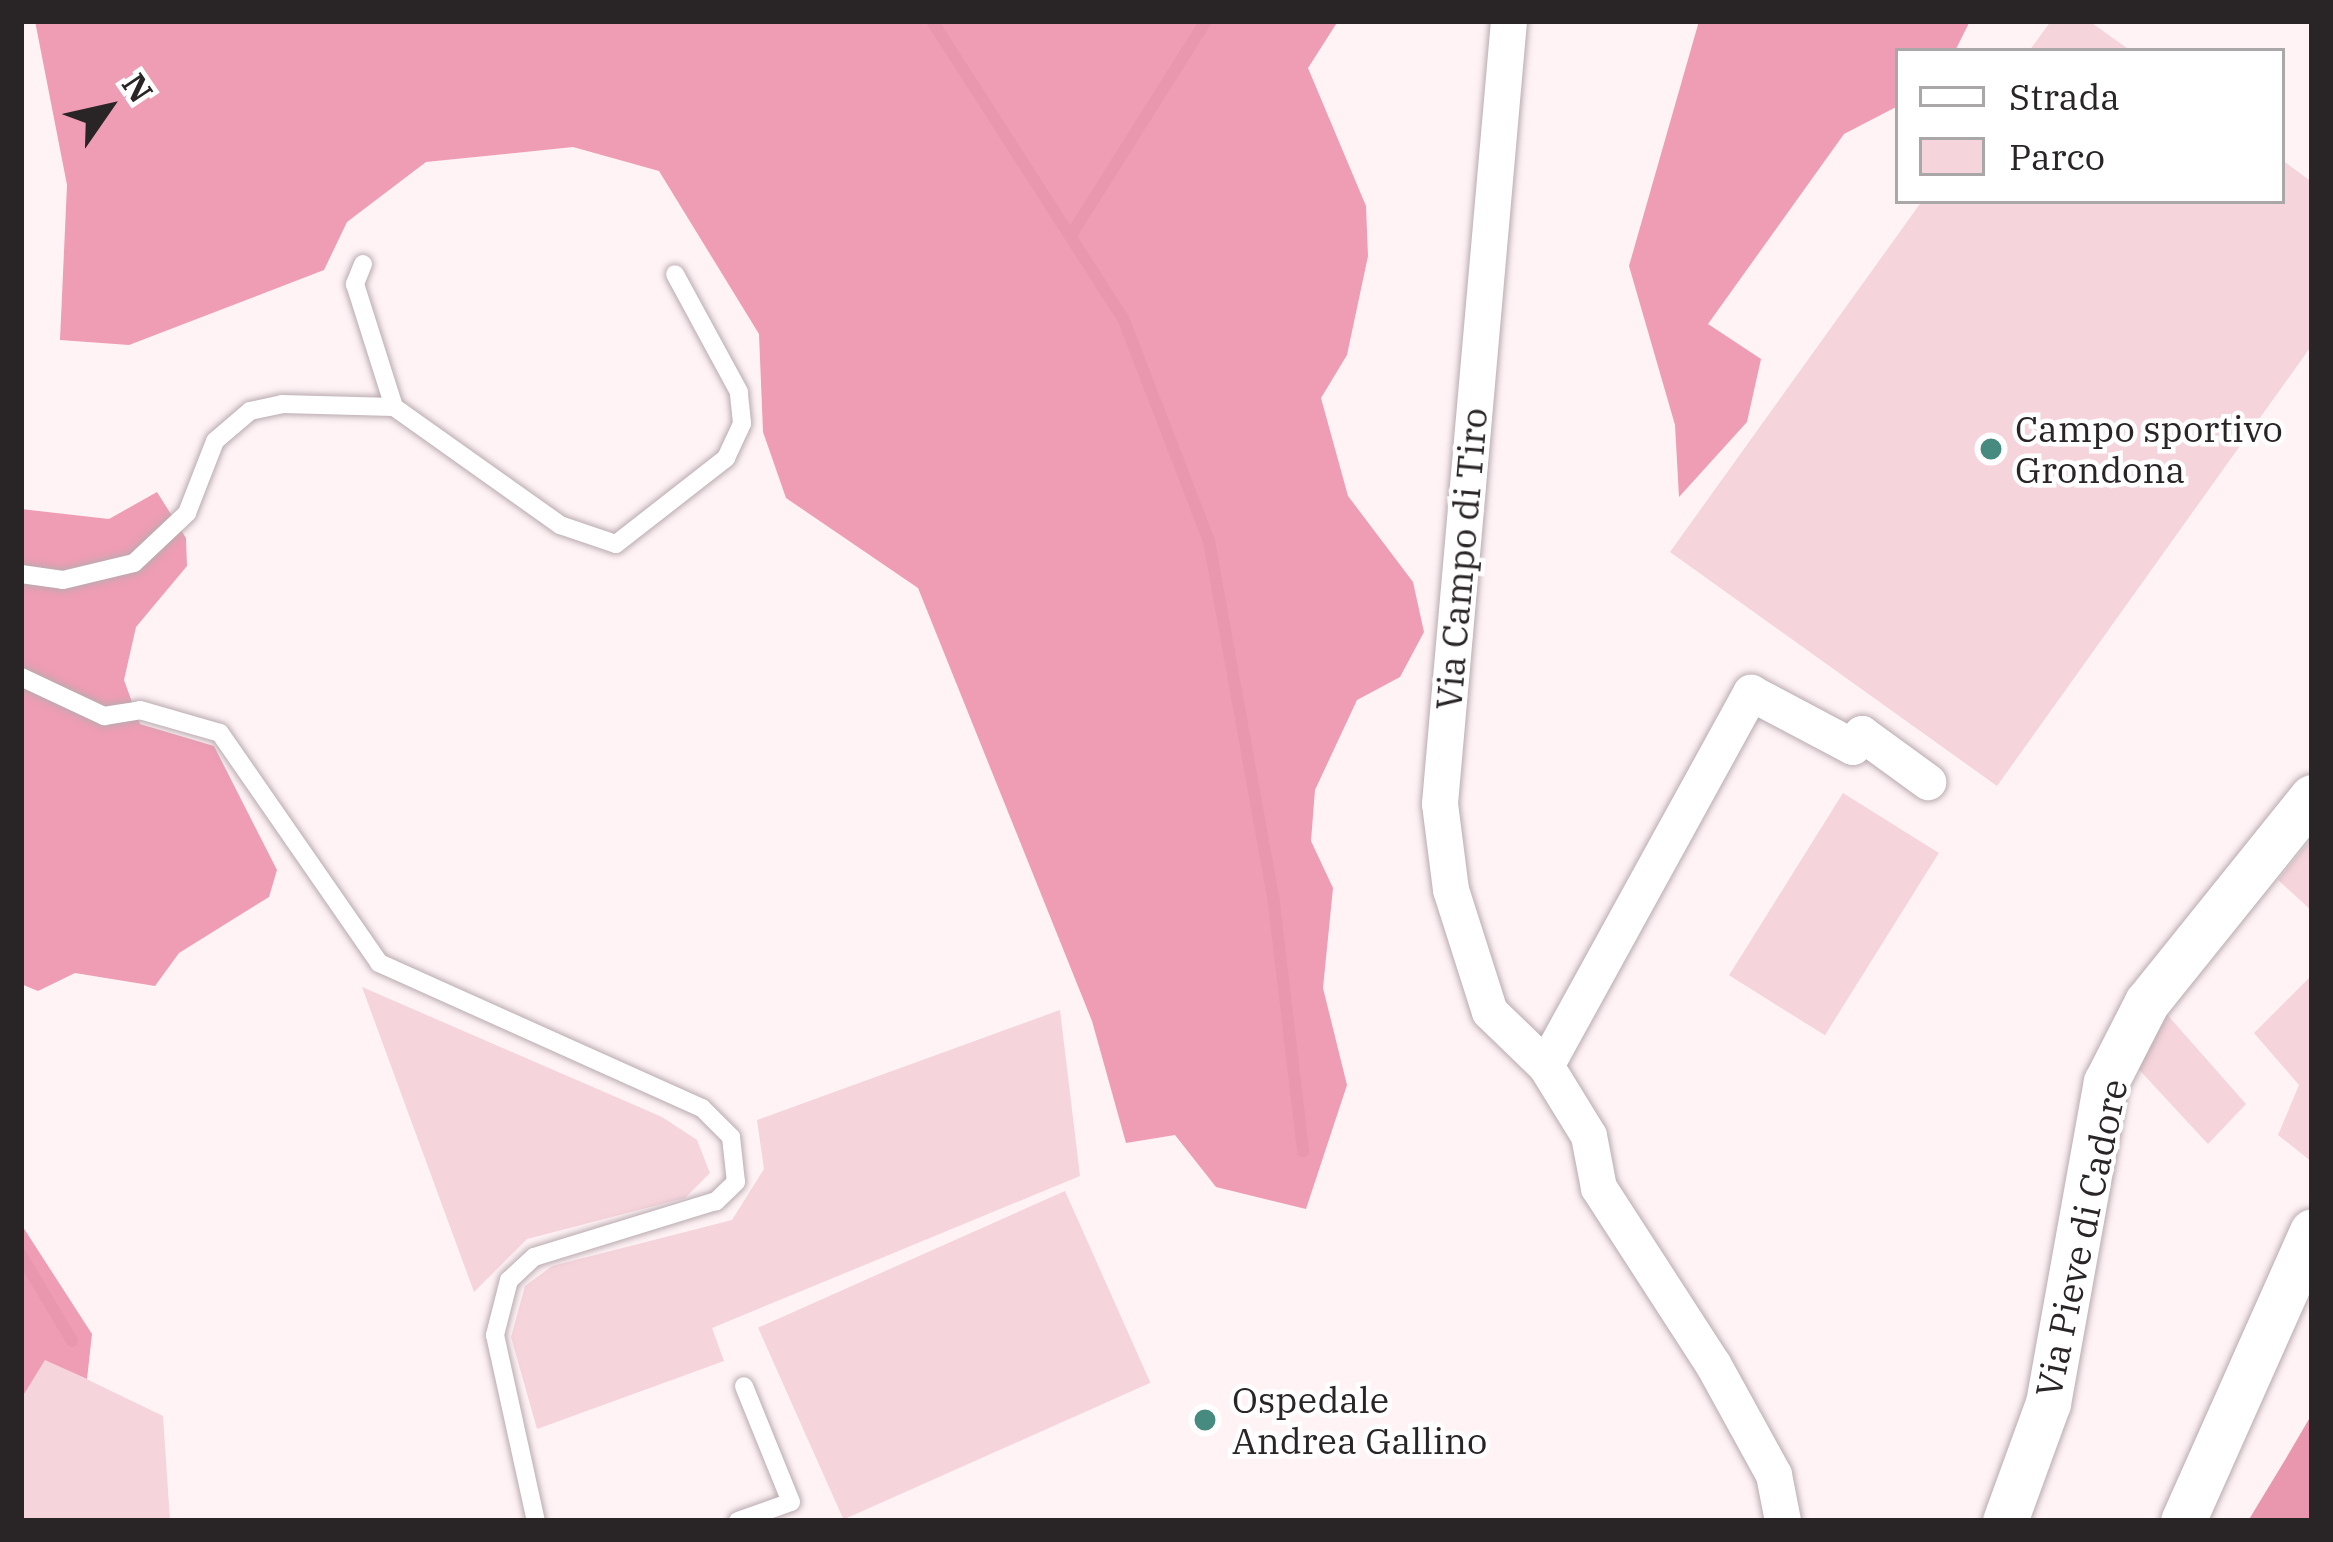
<!DOCTYPE html>
<style>
body{margin:0}
#map{position:relative;width:2333px;height:1542px;overflow:hidden;background:#fff3f6;font-family:"IBM Plex Serif",serif}
div>[style]{position:absolute}
.green>*{inset:0;background:#f6d4dc;transform-origin:0 0}
.forest>*{inset:0;background:#ee9db4}
.water>*{inset:0;background:#e897ae}
.stream>*{height:12px;margin:-6px;padding:0 6px;transform-origin:6px;border-radius:6px;background:#e897ae}
.roads{filter:drop-shadow(0 0 3px #b9abaf) drop-shadow(0 0 3px #b9abaf)}
.service>*{height:18px;margin:-9px;padding:0 9px;transform-origin:9px;border-radius:9px;background:#fff}
.minor>*{height:36px;margin:-18px;padding:0 18px;transform-origin:18px;border-radius:18px;background:#fff}
.tertiary>*{height:45px;margin:-22.5px;padding:0 22.5px;transform-origin:22.5px;border-radius:22.5px;background:#fff}
.dots>*{width:33px;height:33px;translate:-50% -50%;box-sizing:border-box;border:6px solid #fff;border-radius:50%}
span{translate:-50% -50%;white-space:nowrap;text-align:center;line-height:1.15;-webkit-text-stroke:9px #fff;paint-order:stroke}
.poi-label{font-size:36px;color:#292425}
.left{translate:0 -50%;text-align:left}
.street-label{font-size:36px;color:#292425}
.frame{position:absolute;inset:0;border:24px solid #292425;pointer-events:none}
.legend{position:absolute;left:1895px;top:48px;width:390px;height:156px;box-sizing:border-box;background:#fff;border:3px solid #a9a7a8;margin:0;padding:15px 21px;list-style:none;font-size:36px;color:#292425}
.legend li{display:flex;align-items:center;gap:24px;height:60px}
.legend b{width:60px;border:3px solid #a9a7a8}
.north{position:absolute;left:48px;top:48px;width:120px;height:120px;-webkit-text-stroke:9px #fff;paint-order:stroke;rotate:56deg;font-size:33px;font-weight:700;line-height:48px;text-align:center;color:#292425}
.north::after{content:'';display:block;margin:auto;width:42px;height:54px;background:#292425;clip-path:polygon(50% 0,100% 100%,50% 72%,0 100%)}
</style>
<div id="map">
<div class="green">
<div style="clip-path:polygon(2051px 21px,2089px 21px,2131px 51px,2029px 51px)"></div>
<div style="clip-path:polygon(2282px 160px,2312px 182px,2312px 345px,1997px 786px,1670px 552px,1922px 201px,2282px 201px)"></div>
<div style="left:1843px;top:793px;width:113px;height:215px;rotate:32deg"></div>
<div style="clip-path:polygon(2312px 838px,2312px 911px,2278px 880px)"></div>
<div style="clip-path:polygon(2312px 975px,2312px 1162px,2278px 1135px,2299px 1085px,2254px 1033px)"></div>
<div style="clip-path:polygon(362px 987px,662px 1117px,697px 1140px,710px 1173px,685px 1198px,527px 1239px,474px 1292px)"></div>
<div style="clip-path:polygon(1060px 1010px,1080px 1176px,712px 1328px,724px 1361px,537px 1429px,511px 1337px,525px 1286px,552px 1266px,732px 1220px,764px 1169px,757px 1120px)"></div>
<div style="clip-path:polygon(2163px 1010px,2246px 1104px,2208px 1144px,2131px 1061px)"></div>
<div style="left:1065px;top:1191px;width:210px;height:336px;rotate:66deg"></div>
<div style="clip-path:polygon(45px 1359px,163px 1416px,170px 1521px,21px 1521px,21px 1399px)"></div>
</div>
<div class="forest">
<div style="clip-path:polygon(35px 21px,1338px 21px,1308px 68px,1366px 206px,1368px 256px,1347px 355px,1321px 398px,1348px 496px,1413px 582px,1424px 632px,1400px 677px,1357px 700px,1315px 790px,1311px 841px,1333px 888px,1323px 988px,1347px 1085px,1306px 1209px,1216px 1187px,1175px 1135px,1126px 1143px,1092px 1021px,918px 588px,786px 498px,763px 432px,759px 334px,659px 171px,573px 147px,426px 162px,347px 222px,324px 270px,129px 345px,60px 340px,67px 185px)"></div>
<div style="clip-path:polygon(1699px 21px,1970px 21px,1955px 51px,1898px 51px,1898px 106px,1844px 134px,1708px 324px,1761px 359px,1747px 422px,1679px 497px,1675px 425px,1629px 266px)"></div>
<div style="clip-path:polygon(157px 492px,186px 538px,187px 566px,136px 627px,124px 680px,140px 724px,214px 746px,277px 870px,269px 897px,179px 953px,155px 986px,75px 973px,38px 991px,21px 984px,21px 509px,109px 519px)"></div>
<div style="clip-path:polygon(21px 1224px,92px 1334px,87px 1379px,45px 1360px,21px 1399px)"></div>
</div>
<div class="water">
<div style="clip-path:polygon(2312px 1414px,2312px 1521px,2248px 1521px,2285px 1460px)"></div>
</div>
<div class="stream">
<div style="left:932px;top:21px;width:353px;rotate:57.3deg"></div>
<div style="left:1123px;top:318px;width:239px;rotate:68.9deg"></div>
<div style="left:1209px;top:541px;width:360px;rotate:79.8deg"></div>
<div style="left:1273px;top:895px;width:258px;rotate:83.3deg"></div>
<div style="left:1073px;top:232px;width:249px;rotate:-57.8deg"></div>
<div style="left:21px;top:1255px;width:100px;rotate:59.3deg"></div>
</div>
<div class="roads">
<div class="service">
<div style="left:363px;top:264px;width:22px;rotate:112deg"></div>
<div style="left:355px;top:284px;width:129px;rotate:72.4deg"></div>
<div style="left:21px;top:574px;width:42px;rotate:8.1deg"></div>
<div style="left:63px;top:580px;width:73px;rotate:-13.5deg"></div>
<div style="left:134px;top:563px;width:73px;rotate:-43.3deg"></div>
<div style="left:187px;top:513px;width:77px;rotate:-68.7deg"></div>
<div style="left:215px;top:441px;width:46px;rotate:-40.6deg"></div>
<div style="left:250px;top:411px;width:33px;rotate:-12deg"></div>
<div style="left:282px;top:404px;width:112px;rotate:1.5deg"></div>
<div style="left:394px;top:407px;width:204px;rotate:35.4deg"></div>
<div style="left:560px;top:525px;width:59px;rotate:18.7deg"></div>
<div style="left:616px;top:544px;width:140px;rotate:-38deg"></div>
<div style="left:726px;top:458px;width:38px;rotate:-65deg"></div>
<div style="left:742px;top:423px;width:31px;rotate:-96deg"></div>
<div style="left:739px;top:392px;width:134px;rotate:-118.5deg"></div>
<div style="left:21px;top:677px;width:92px;rotate:25.2deg"></div>
<div style="left:104px;top:716px;width:36px;rotate:-9deg"></div>
<div style="left:140px;top:710px;width:83px;rotate:16deg"></div>
<div style="left:220px;top:733px;width:280px;rotate:55.3deg"></div>
<div style="left:379px;top:963px;width:354px;rotate:24.2deg"></div>
<div style="left:702px;top:1108px;width:41px;rotate:45deg"></div>
<div style="left:731px;top:1137px;width:45px;rotate:83.7deg"></div>
<div style="left:736px;top:1182px;width:28px;rotate:136deg"></div>
<div style="left:716px;top:1201px;width:190px;rotate:162.9deg"></div>
<div style="left:534px;top:1257px;width:34px;rotate:137deg"></div>
<div style="left:509px;top:1280px;width:57px;rotate:104.3deg"></div>
<div style="left:495px;top:1335px;width:190px;rotate:77.6deg"></div>
<div style="left:738px;top:1521px;width:56px;rotate:-19.7deg"></div>
<div style="left:791px;top:1502px;width:125px;rotate:-112.1deg"></div>
</div>
<div class="minor">
<div style="left:1509px;top:21px;width:786px;rotate:95.04deg"></div>
<div style="left:1440px;top:804px;width:87px;rotate:82.7deg"></div>
<div style="left:1451px;top:890px;width:128px;rotate:72.3deg"></div>
<div style="left:1490px;top:1012px;width:78px;rotate:44deg"></div>
<div style="left:1546px;top:1066px;width:82px;rotate:58.4deg"></div>
<div style="left:1589px;top:1136px;width:53px;rotate:79.1deg"></div>
<div style="left:1599px;top:1188px;width:210px;rotate:57.1deg"></div>
<div style="left:1713px;top:1364px;width:127px;rotate:61.2deg"></div>
<div style="left:1774px;top:1475px;width:47px;rotate:78.9deg"></div>
<div style="left:1546px;top:1066px;width:426px;rotate:-61.2deg"></div>
<div style="left:1751px;top:693px;width:115px;rotate:27.9deg"></div>
<div style="left:1853px;top:747px;width:16px;rotate:-55deg"></div>
<div style="left:1862px;top:734px;width:82px;rotate:36deg"></div>
</div>
<div class="tertiary">
<div style="left:2005px;top:1521px;width:126px;rotate:-70deg"></div>
<div style="left:2048px;top:1403px;width:326px;rotate:-79.8deg"></div>
<div style="left:2106px;top:1082px;width:90px;rotate:-62.9deg"></div>
<div style="left:2147px;top:1002px;width:263px;rotate:-51.2deg"></div>
<div style="left:2183px;top:1521px;width:317px;rotate:-66deg"></div>
</div>
</div>
<div class="dots">
<div style="left:1991px;top:449px;background:#478b80"></div>
<div style="left:1205px;top:1420px;background:#478b80"></div>
</div>
<div class="poi-label">
<span class="left" style="left:2015px;top:449px">Campo sportivo<br>Grondona</span>
<span class="left" style="left:1232px;top:1420px">Ospedale<br>Andrea Gallino</span>
</div>
<div class="street-label">
<span style="left:1461px;top:559px;rotate:-85deg">Via Campo di Tiro</span>
<span style="left:2081px;top:1238px;rotate:-78deg">Via Pieve di Cadore</span>
</div>
<div class="frame"></div>
<ul class="legend">
<li><b style="height:15px;background:#fff"></b>Strada</li>
<li><b style="height:33px;background:#f6d4dc"></b>Parco</li>
</ul>
<div class="north">N</div>
</div>
